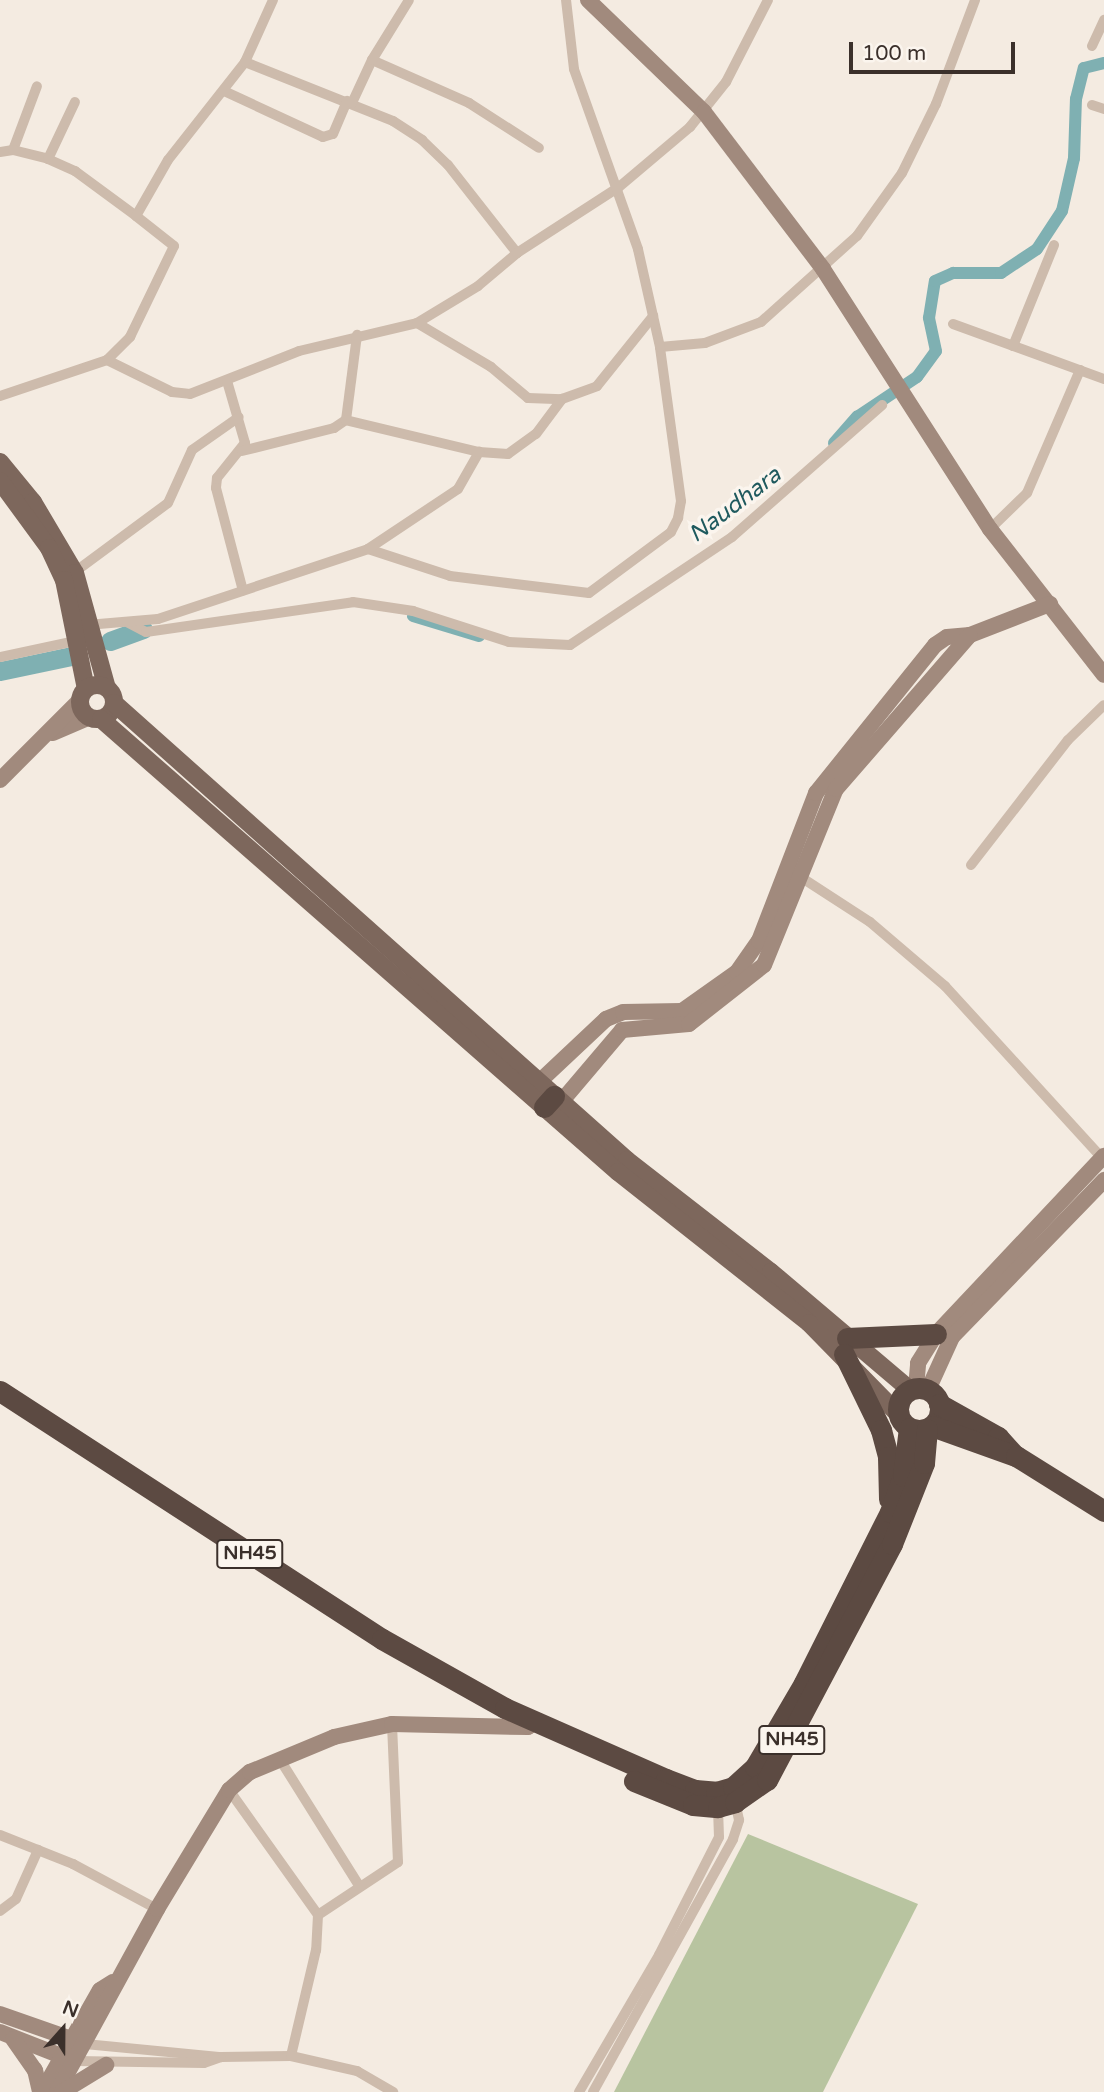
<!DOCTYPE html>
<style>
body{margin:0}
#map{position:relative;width:1104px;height:2092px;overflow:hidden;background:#f4ebe1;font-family:"Varela Round",sans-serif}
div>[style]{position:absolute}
.green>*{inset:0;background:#b8c4a0}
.canal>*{height:12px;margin:-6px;padding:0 6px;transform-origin:6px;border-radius:6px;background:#7fb0b2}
.river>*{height:19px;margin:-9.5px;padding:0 9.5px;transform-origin:9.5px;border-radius:9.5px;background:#7fb0b2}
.street>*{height:10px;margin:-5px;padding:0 5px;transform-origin:5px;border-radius:5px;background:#cdbbac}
.secondary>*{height:16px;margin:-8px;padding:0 8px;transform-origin:8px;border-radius:8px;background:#a18a7d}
.primary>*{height:18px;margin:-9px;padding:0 9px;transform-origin:9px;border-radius:9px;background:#7d675c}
.primary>.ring{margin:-9px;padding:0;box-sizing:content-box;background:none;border:18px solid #7d675c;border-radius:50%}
.highway>*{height:21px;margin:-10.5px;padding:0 10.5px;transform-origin:10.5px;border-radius:10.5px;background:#5c4a42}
.highway>.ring{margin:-10.5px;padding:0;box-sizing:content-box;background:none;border:21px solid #5c4a42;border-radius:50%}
span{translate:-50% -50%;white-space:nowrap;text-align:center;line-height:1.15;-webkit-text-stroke:7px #fbf5ee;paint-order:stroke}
.shield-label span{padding:2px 5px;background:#fbf5ee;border:2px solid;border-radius:5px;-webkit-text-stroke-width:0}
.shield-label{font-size:19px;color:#3b302b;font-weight:700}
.water-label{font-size:23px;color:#1f5a5e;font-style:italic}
.north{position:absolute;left:28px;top:1994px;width:70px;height:70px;-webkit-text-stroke:5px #fbf5ee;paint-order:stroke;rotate:21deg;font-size:19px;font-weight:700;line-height:28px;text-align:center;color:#3b302b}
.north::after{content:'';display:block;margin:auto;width:24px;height:32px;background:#3b302b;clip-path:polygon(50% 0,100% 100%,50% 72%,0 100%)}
.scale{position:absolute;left:849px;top:42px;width:166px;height:32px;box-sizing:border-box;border:4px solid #3b302b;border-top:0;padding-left:9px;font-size:21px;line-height:24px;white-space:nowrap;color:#3b302b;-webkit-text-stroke:5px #fbf5ee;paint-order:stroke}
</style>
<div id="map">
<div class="green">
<div style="clip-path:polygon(748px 1834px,918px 1904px,823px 2092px,614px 2092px)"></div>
</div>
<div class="canal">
<div style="left:834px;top:443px;width:35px;rotate:-49deg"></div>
<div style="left:857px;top:417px;width:72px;rotate:-33.7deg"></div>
<div style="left:917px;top:377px;width:32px;rotate:-54deg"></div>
<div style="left:936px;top:351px;width:34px;rotate:-102deg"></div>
<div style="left:929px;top:318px;width:37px;rotate:-81deg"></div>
<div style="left:935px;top:281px;width:20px;rotate:-24deg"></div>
<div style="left:953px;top:273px;width:48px"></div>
<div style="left:1001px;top:273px;width:43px;rotate:-33.7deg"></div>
<div style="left:1037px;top:249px;width:45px;rotate:-56.7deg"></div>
<div style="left:1062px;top:211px;width:54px;rotate:-77.2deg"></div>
<div style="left:1074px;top:158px;width:59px;rotate:-88.1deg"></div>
<div style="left:1076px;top:99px;width:32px;rotate:-76deg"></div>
<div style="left:1084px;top:68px;width:21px;rotate:-14deg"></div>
<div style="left:413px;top:616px;width:69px;rotate:16.9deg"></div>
</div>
<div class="river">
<div style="left:110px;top:641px;width:35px;rotate:-20deg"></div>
<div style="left:0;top:671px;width:73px;rotate:-11.9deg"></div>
</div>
<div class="street">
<div style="left:1092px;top:46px;width:29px;rotate:-65deg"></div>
<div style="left:372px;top:60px;width:106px;rotate:23.9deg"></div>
<div style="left:469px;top:103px;width:83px;rotate:32.7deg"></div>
<div style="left:245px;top:62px;width:159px;rotate:21.7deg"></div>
<div style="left:393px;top:121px;width:35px;rotate:33deg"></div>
<div style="left:422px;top:140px;width:36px;rotate:44deg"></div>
<div style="left:448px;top:165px;width:112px;rotate:51.9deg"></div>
<div style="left:224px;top:91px;width:109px;rotate:24.9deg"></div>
<div style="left:323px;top:137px;width:10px;rotate:-17deg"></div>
<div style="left:333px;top:134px;width:36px;rotate:-67deg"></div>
<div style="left:352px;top:103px;width:47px;rotate:-65.1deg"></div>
<div style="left:372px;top:60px;width:70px;rotate:-58.3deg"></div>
<div style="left:1092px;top:105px;width:13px;rotate:18deg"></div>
<div style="left:13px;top:150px;width:68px;rotate:-69.4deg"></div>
<div style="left:0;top:152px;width:13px;rotate:-9deg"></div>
<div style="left:13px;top:150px;width:36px;rotate:14deg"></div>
<div style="left:48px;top:159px;width:30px;rotate:24deg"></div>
<div style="left:75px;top:171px;width:76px;rotate:36.4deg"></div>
<div style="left:48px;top:159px;width:63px;rotate:-64.7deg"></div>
<div style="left:417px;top:323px;width:86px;rotate:30.7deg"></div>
<div style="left:491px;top:367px;width:48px;rotate:40deg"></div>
<div style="left:528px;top:398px;width:34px;rotate:2deg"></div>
<div style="left:562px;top:399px;width:37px;rotate:-20deg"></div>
<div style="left:597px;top:386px;width:90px;rotate:-51.3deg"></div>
<div style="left:953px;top:324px;width:161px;rotate:20deg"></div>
<div style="left:1013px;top:346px;width:109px;rotate:-67.9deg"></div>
<div style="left:660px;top:347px;width:45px;rotate:-5.1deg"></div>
<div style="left:705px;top:343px;width:60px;rotate:-20.6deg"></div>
<div style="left:761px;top:322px;width:129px;rotate:-41.9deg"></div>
<div style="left:857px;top:236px;width:77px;rotate:-54.5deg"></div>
<div style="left:902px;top:173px;width:77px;rotate:-63.8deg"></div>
<div style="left:936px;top:104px;width:111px;rotate:-69.4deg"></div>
<div style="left:107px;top:360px;width:72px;rotate:26.2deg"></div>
<div style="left:172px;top:392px;width:18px;rotate:6deg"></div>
<div style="left:190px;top:394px;width:117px;rotate:-21.5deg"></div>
<div style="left:299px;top:351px;width:121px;rotate:-13.3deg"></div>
<div style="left:417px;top:323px;width:71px;rotate:-31.2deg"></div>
<div style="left:478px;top:286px;width:51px;rotate:-40.2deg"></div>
<div style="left:517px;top:253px;width:121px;rotate:-32.9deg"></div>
<div style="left:619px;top:187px;width:93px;rotate:-40.2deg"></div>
<div style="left:690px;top:127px;width:58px;rotate:-51.3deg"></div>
<div style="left:726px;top:82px;width:92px;rotate:-62.9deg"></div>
<div style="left:227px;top:381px;width:65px;rotate:73.8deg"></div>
<div style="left:245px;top:443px;width:45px;rotate:128.7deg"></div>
<div style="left:217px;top:478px;width:10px;rotate:96deg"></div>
<div style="left:216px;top:488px;width:106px;rotate:75.3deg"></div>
<div style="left:0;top:396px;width:113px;rotate:-18.6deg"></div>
<div style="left:107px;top:360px;width:33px;rotate:-45deg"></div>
<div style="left:130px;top:337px;width:101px;rotate:-64.2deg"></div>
<div style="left:174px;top:246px;width:48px;rotate:-141.7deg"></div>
<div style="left:136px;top:216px;width:64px;rotate:-60.3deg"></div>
<div style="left:168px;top:160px;width:125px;rotate:-51.8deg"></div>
<div style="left:245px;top:62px;width:68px;rotate:-65.7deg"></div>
<div style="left:242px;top:451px;width:95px;rotate:-14deg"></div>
<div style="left:334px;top:428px;width:14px;rotate:-34deg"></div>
<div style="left:346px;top:420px;width:86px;rotate:-82.6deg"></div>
<div style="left:479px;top:452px;width:29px;rotate:4deg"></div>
<div style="left:508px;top:454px;width:34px;rotate:-36deg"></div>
<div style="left:536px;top:434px;width:44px;rotate:-53.4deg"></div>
<div style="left:990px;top:529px;width:52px;rotate:-44.2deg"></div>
<div style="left:1027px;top:493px;width:134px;rotate:-66.7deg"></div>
<div style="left:368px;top:549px;width:86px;rotate:18.2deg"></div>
<div style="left:450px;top:576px;width:140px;rotate:7deg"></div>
<div style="left:589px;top:593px;width:102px;rotate:-36.6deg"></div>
<div style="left:671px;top:532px;width:16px;rotate:-63deg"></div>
<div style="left:678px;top:518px;width:17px;rotate:-80deg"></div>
<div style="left:681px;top:501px;width:155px;rotate:-97.8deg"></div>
<div style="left:660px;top:347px;width:100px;rotate:-102.7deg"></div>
<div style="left:638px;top:249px;width:191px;rotate:-109.6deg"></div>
<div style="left:574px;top:69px;width:69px;rotate:-96.6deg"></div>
<div style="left:72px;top:574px;width:119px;rotate:-36.5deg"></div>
<div style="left:168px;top:503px;width:58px;rotate:-65.6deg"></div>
<div style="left:192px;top:450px;width:57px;rotate:-35.1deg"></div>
<div style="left:127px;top:622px;width:21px;rotate:28deg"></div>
<div style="left:146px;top:632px;width:209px;rotate:-8.2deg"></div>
<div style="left:353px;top:602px;width:61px;rotate:8.5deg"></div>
<div style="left:413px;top:611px;width:101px;rotate:17.9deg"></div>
<div style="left:509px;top:642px;width:61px;rotate:2.8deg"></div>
<div style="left:570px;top:645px;width:195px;rotate:-33.7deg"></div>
<div style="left:732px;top:537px;width:200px;rotate:-41.3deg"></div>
<div style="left:87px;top:625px;width:71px;rotate:-4.8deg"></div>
<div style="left:158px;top:619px;width:221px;rotate:-18.4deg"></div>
<div style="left:368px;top:549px;width:108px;rotate:-33.7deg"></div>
<div style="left:458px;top:489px;width:43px;rotate:-60.4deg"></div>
<div style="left:479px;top:452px;width:137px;rotate:-166.5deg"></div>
<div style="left:0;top:657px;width:81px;rotate:-12.1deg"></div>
<div style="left:971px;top:865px;width:158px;rotate:-52.2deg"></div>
<div style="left:1068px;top:740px;width:50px;rotate:-44.2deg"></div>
<div style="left:796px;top:874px;width:88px;rotate:33deg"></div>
<div style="left:870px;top:922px;width:99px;rotate:40.5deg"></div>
<div style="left:945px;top:986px;width:233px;rotate:47.6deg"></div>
<div style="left:279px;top:1758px;width:152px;rotate:57.9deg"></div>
<div style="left:229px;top:1790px;width:153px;rotate:54.5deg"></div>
<div style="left:318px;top:1915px;width:35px;rotate:93deg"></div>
<div style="left:316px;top:1950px;width:109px;rotate:103.3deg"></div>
<div style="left:0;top:1835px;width:79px;rotate:21.7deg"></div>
<div style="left:73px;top:1864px;width:95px;rotate:28.2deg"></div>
<div style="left:0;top:1911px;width:20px;rotate:-37deg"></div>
<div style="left:16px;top:1899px;width:54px;rotate:-65.8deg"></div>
<div style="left:318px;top:1915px;width:96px;rotate:-33.5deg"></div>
<div style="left:398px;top:1862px;width:138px;rotate:-92.5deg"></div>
<div style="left:85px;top:2044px;width:137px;rotate:5.5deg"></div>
<div style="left:221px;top:2057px;width:70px;rotate:-0.8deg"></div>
<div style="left:291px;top:2056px;width:68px;rotate:12.8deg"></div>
<div style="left:357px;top:2071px;width:42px;rotate:30.3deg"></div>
<div style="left:75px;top:2061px;width:129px;rotate:0.9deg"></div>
<div style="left:204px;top:2063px;width:18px;rotate:-19deg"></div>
<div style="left:579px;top:2092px;width:159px;rotate:-59.7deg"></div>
<div style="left:659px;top:1955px;width:132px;rotate:-63deg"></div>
<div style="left:719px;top:1837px;width:32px;rotate:-92deg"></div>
<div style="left:593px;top:2092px;width:289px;rotate:-61deg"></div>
<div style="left:733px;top:1839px;width:20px;rotate:-72deg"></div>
<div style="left:739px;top:1820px;width:19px;rotate:-102deg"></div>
</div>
<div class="secondary">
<div style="left:588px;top:0;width:161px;rotate:44deg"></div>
<div style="left:704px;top:112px;width:197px;rotate:52.8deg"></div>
<div style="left:823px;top:269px;width:309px;rotate:57.3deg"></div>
<div style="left:990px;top:529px;width:185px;rotate:52deg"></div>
<div style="left:53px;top:733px;width:40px;rotate:-23.4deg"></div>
<div style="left:0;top:780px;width:115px;rotate:-45deg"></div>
<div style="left:539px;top:1082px;width:92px;rotate:-43.2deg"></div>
<div style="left:606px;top:1019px;width:18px;rotate:-22deg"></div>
<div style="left:623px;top:1012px;width:59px;rotate:-1deg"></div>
<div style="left:682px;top:1011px;width:67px;rotate:-35.3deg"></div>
<div style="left:737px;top:972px;width:38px;rotate:-55deg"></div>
<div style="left:759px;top:941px;width:159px;rotate:-68.9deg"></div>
<div style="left:816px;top:793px;width:190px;rotate:-51.2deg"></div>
<div style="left:935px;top:645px;width:14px;rotate:-34deg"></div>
<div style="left:947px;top:637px;width:23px;rotate:-5deg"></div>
<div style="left:970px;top:635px;width:86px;rotate:-21.2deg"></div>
<div style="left:561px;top:1102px;width:94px;rotate:-49.7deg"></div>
<div style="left:622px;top:1030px;width:67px;rotate:-5.1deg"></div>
<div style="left:689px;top:1024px;width:95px;rotate:-38.2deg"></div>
<div style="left:764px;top:965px;width:190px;rotate:-67.8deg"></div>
<div style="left:836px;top:789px;width:204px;rotate:-49deg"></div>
<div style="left:916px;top:1388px;width:25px;rotate:-85deg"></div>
<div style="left:918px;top:1363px;width:34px;rotate:-58deg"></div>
<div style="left:936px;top:1334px;width:245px;rotate:-46.7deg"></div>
<div style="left:928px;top:1390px;width:58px;rotate:-65.6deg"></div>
<div style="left:952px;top:1337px;width:219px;rotate:-45.9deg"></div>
<div style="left:0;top:2014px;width:85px;rotate:19.3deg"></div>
<div style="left:0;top:2032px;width:74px;rotate:21.4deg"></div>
<div style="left:13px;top:2039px;width:38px;rotate:55deg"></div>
<div style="left:35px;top:2070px;width:23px;rotate:77deg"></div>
<div style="left:42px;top:2092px;width:117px;rotate:-60.4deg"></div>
<div style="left:100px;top:1990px;width:15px;rotate:-32deg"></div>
<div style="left:57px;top:2092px;width:209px;rotate:-61.3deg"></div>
<div style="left:157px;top:1909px;width:139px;rotate:-58.8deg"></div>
<div style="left:229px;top:1790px;width:28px;rotate:-41deg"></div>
<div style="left:250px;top:1772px;width:91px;rotate:-22.6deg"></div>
<div style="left:334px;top:1737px;width:59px;rotate:-12.6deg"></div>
<div style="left:392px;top:1724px;width:136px;rotate:1.3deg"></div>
<div style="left:528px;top:1727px;width:12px;rotate:-31deg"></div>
<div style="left:62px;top:2092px;width:52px;rotate:-31.5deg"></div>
</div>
<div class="primary">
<div style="left:0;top:462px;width:52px;rotate:50.5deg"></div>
<div style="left:33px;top:502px;width:82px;rotate:59.4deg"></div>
<div style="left:75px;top:573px;width:119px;rotate:74.5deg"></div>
<div style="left:0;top:481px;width:83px;rotate:53.8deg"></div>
<div style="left:49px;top:548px;width:35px;rotate:65deg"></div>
<div style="left:64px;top:580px;width:111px;rotate:78.6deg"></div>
<div class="ring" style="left:80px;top:685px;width:16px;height:16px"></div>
<div style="left:114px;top:703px;width:687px;rotate:41.7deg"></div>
<div style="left:627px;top:1160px;width:182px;rotate:37.9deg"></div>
<div style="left:771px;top:1272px;width:182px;rotate:40.3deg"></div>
<div style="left:101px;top:719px;width:687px;rotate:41.23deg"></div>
<div style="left:618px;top:1172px;width:243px;rotate:38.3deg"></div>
<div style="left:809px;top:1323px;width:127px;rotate:45.6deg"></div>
</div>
<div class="highway">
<div style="left:544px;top:1107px;width:15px;rotate:-48deg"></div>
<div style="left:847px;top:1338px;width:89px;rotate:-2.6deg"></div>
<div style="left:844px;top:1354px;width:85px;rotate:64deg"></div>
<div style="left:881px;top:1430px;width:28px;rotate:75deg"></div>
<div style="left:888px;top:1457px;width:42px;rotate:88.6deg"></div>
<div class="ring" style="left:898px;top:1388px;width:21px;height:21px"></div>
<div style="left:0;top:1391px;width:455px;rotate:33deg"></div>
<div style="left:382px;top:1639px;width:141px;rotate:29.3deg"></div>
<div style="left:505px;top:1708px;width:176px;rotate:23.8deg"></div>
<div style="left:666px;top:1779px;width:31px;rotate:21deg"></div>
<div style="left:695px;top:1790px;width:21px;rotate:5deg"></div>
<div style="left:716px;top:1792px;width:18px;rotate:-16deg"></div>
<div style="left:733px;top:1787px;width:30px;rotate:-42deg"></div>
<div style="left:755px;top:1767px;width:97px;rotate:-59.7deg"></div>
<div style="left:804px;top:1683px;width:191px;rotate:-63.3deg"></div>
<div style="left:890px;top:1512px;width:38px;rotate:-70deg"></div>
<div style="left:903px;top:1476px;width:48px;rotate:-82.9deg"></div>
<div style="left:939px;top:1404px;width:68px;rotate:29.2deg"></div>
<div style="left:998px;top:1437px;width:24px;rotate:48deg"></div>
<div style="left:932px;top:1426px;width:89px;rotate:19.7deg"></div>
<div style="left:1016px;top:1456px;width:104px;rotate:32deg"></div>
<div style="left:634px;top:1781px;width:64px;rotate:22.1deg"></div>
<div style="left:693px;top:1805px;width:25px;rotate:5deg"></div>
<div style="left:718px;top:1807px;width:18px;rotate:-16deg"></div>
<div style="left:735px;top:1802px;width:39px;rotate:-35deg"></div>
<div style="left:767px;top:1780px;width:267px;rotate:-62.1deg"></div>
<div style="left:892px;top:1544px;width:87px;rotate:-68.4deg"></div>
<div style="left:924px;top:1463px;width:34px;rotate:-85deg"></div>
</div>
<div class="shield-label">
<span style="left:250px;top:1554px">NH45</span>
<span style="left:792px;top:1740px">NH45</span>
</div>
<div class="water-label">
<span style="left:735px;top:505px;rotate:-37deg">Naudhara</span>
</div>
<div class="north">N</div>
<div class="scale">100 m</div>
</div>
